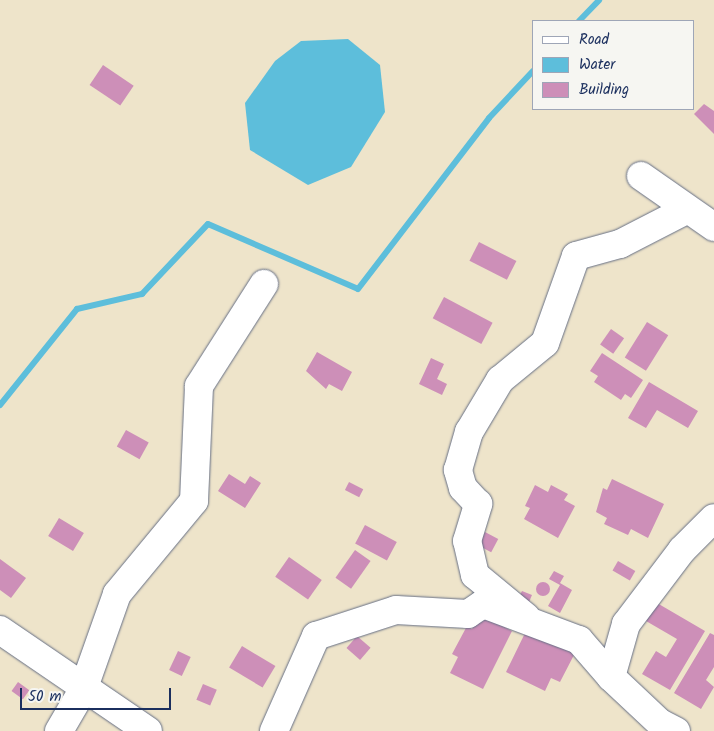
<!DOCTYPE html>
<style>
body{margin:0}
#map{position:relative;width:714px;height:731px;overflow:hidden;background:#eee4ca;font-family:Kalam,sans-serif}
div>[style]{position:absolute}
.water>*{inset:0;background:#5dbedb}
.stream>*{height:6px;margin:-3px;padding:0 3px;transform-origin:3px;border-radius:3px;background:#5dbedb}
.building>*{inset:0;background:#cd8fb8;transform-origin:0 0}
.round{border-radius:50%}
.roads{filter:drop-shadow(0 0 1px #656e84) drop-shadow(0 0 1px #656e84)}
.minor>*{height:28px;margin:-14px;padding:0 14px;transform-origin:14px;border-radius:14px;background:#fff}
span{translate:-50% -50%;white-space:nowrap;text-align:center;line-height:1.15;-webkit-text-stroke:4.5px #f6f6f2;paint-order:stroke}
.legend{position:absolute;left:532px;top:20px;width:162px;height:90px;box-sizing:border-box;background:#f6f6f2;border:1px solid #9ea6b7;margin:0;padding:6px 9px;list-style:none;font-size:15px;color:#1b2f5e}
.legend li{display:flex;align-items:center;gap:10px;height:25px}
.legend b{width:25px;border:1px solid #9ea6b7}
.scale{position:absolute;left:20px;top:688px;width:151px;height:22px;box-sizing:border-box;border:2px solid #1b2f5e;border-top:0;padding-left:6px;font-size:15px;line-height:18px;white-space:nowrap;color:#1b2f5e;-webkit-text-stroke:4px #f6f6f2;paint-order:stroke}
</style>
<div id="map">
<div class="water">
<div style="clip-path:polygon(348px 39px,380px 65px,385px 112px,351px 167px,308px 185px,250px 150px,245px 103px,275px 61px,301px 41px)"></div>
</div>
<div class="stream">
<div style="left:579px;top:21px;width:29px;rotate:-46deg"></div>
<div style="left:0;top:405px;width:123px;rotate:-51.3deg"></div>
<div style="left:77px;top:309px;width:67px;rotate:-13deg"></div>
<div style="left:142px;top:294px;width:96px;rotate:-46.7deg"></div>
<div style="left:208px;top:224px;width:163px;rotate:23.4deg"></div>
<div style="left:358px;top:289px;width:215px;rotate:-52.5deg"></div>
<div style="left:489px;top:118px;width:64px;rotate:-46.9deg"></div>
</div>
<div class="building">
<div style="left:103px;top:65px;width:37px;height:24px;rotate:34deg"></div>
<div style="clip-path:polygon(704px 104px,714px 111px,714px 134px,694px 114px)"></div>
<div style="left:479px;top:242px;width:42px;height:21px;rotate:27deg"></div>
<div style="left:444px;top:297px;width:55px;height:24px;rotate:28deg"></div>
<div style="left:647px;top:322px;width:25px;height:42px;rotate:32deg"></div>
<div style="left:611px;top:329px;width:16px;height:19px;rotate:35deg"></div>
<div style="clip-path:polygon(317px 352px,352px 372px,342px 391px,329px 384px,326px 389px,306px 371px)"></div>
<div style="clip-path:polygon(602px 353px,643px 380px,631px 398px,625px 394px,621px 400px,594px 382px,598px 376px,590px 371px)"></div>
<div style="clip-path:polygon(431px 358px,444px 364px,437px 379px,447px 384px,442px 395px,419px 384px)"></div>
<div style="clip-path:polygon(649px 382px,698px 411px,688px 428px,657px 410px,646px 428px,628px 418px)"></div>
<div style="left:126px;top:430px;width:26px;height:19px;rotate:29deg"></div>
<div style="clip-path:polygon(229px 474px,245px 484px,250px 476px,261px 483px,245px 508px,218px 491px)"></div>
<div style="clip-path:polygon(612px 479px,664px 504px,648px 538px,631px 529px,628px 535px,604px 524px,607px 518px,596px 512px,603px 488px,607px 490px)"></div>
<div style="left:349px;top:482px;width:16px;height:9px;rotate:27deg"></div>
<div style="clip-path:polygon(535px 485px,548px 492px,551px 485px,568px 494px,564px 500px,575px 506px,558px 538px,524px 519px,530px 508px,525px 506px)"></div>
<div style="left:59px;top:518px;width:29px;height:21px;rotate:31deg"></div>
<div style="left:365px;top:525px;width:36px;height:21px;rotate:28deg"></div>
<div style="left:485px;top:532px;width:15px;height:15px;rotate:28deg"></div>
<div style="left:355px;top:550px;width:19px;height:34px;rotate:35deg"></div>
<div style="left:289px;top:557px;width:40px;height:24px;rotate:35deg"></div>
<div style="clip-path:polygon(0 559px,26px 578px,11px 598px,0 590px)"></div>
<div style="left:618px;top:561px;width:20px;height:11px;rotate:30deg"></div>
<div style="clip-path:polygon(554px 571px,564px 576px,560px 583px,572px 590px,560px 613px,548px 606px,560px 585px,549px 579px)"></div>
<div class="round" style="left:536px;top:582px;width:14px;height:14px"></div>
<div style="clip-path:polygon(522px 591px,532px 595px,529px 602px,519px 597px)"></div>
<div style="clip-path:polygon(657px 603px,705px 631px,670px 690px,642px 674px,656px 651px,666px 657px,677px 639px,646px 621px)"></div>
<div style="clip-path:polygon(480px 614px,512px 631px,483px 689px,450px 673px,458px 657px,452px 654px,467px 626px,472px 629px)"></div>
<div style="clip-path:polygon(527px 629px,575px 653px,560px 682px,551px 678px,545px 691px,506px 672px)"></div>
<div style="clip-path:polygon(710px 633px,714px 635px,714px 667px,706px 680px,714px 687px,701px 709px,674px 693px)"></div>
<div style="left:357px;top:636px;width:18px;height:16px;rotate:41deg"></div>
<div style="left:242px;top:646px;width:39px;height:25px;rotate:31deg"></div>
<div style="left:178px;top:651px;width:14px;height:21px;rotate:25deg"></div>
<div style="left:18px;top:682px;width:14px;height:11px;rotate:36deg"></div>
<div style="left:203px;top:684px;width:15px;height:17px;rotate:23deg"></div>
</div>
<div class="roads">
<div class="minor">
<div style="left:641px;top:176px;width:89px;rotate:34.9deg"></div>
<div style="left:526px;top:617px;width:66px;rotate:-140.5deg"></div>
<div style="left:475px;top:575px;width:35px;rotate:-103deg"></div>
<div style="left:467px;top:541px;width:39px;rotate:-73deg"></div>
<div style="left:478px;top:504px;width:22px;rotate:-133deg"></div>
<div style="left:463px;top:488px;width:19px;rotate:-106deg"></div>
<div style="left:458px;top:470px;width:40px;rotate:-74deg"></div>
<div style="left:469px;top:432px;width:61px;rotate:-59.2deg"></div>
<div style="left:500px;top:380px;width:58px;rotate:-39.4deg"></div>
<div style="left:545px;top:343px;width:92px;rotate:-70.4deg"></div>
<div style="left:576px;top:256px;width:46px;rotate:-15.3deg"></div>
<div style="left:620px;top:244px;width:76px;rotate:-27.2deg"></div>
<div style="left:0;top:630px;width:179px;rotate:34.3deg"></div>
<div style="left:611px;top:677px;width:55px;rotate:-74.2deg"></div>
<div style="left:626px;top:624px;width:93px;rotate:-52.9deg"></div>
<div style="left:682px;top:550px;width:45px;rotate:-45deg"></div>
<div style="left:59px;top:731px;width:48px;rotate:-59.7deg"></div>
<div style="left:83px;top:690px;width:102px;rotate:-70.5deg"></div>
<div style="left:117px;top:594px;width:121px;rotate:-50.4deg"></div>
<div style="left:194px;top:501px;width:115px;rotate:-87.5deg"></div>
<div style="left:199px;top:386px;width:121px;rotate:-57.5deg"></div>
<div style="left:274px;top:731px;width:104px;rotate:-66.1deg"></div>
<div style="left:316px;top:636px;width:84px;rotate:-18deg"></div>
<div style="left:396px;top:610px;width:72px;rotate:3.2deg"></div>
<div style="left:468px;top:614px;width:18px;rotate:-34deg"></div>
<div style="left:483px;top:604px;width:103px;rotate:20.6deg"></div>
<div style="left:579px;top:640px;width:49px;rotate:49.1deg"></div>
<div style="left:611px;top:677px;width:67px;rotate:43.2deg"></div>
<div style="left:660px;top:723px;width:18px;rotate:27deg"></div>
</div>
</div>
<ul class="legend">
<li><b style="height:6px;background:#fff"></b>Road</li>
<li><b style="height:14px;background:#5dbedb"></b>Water</li>
<li><b style="height:14px;background:#cd8fb8"></b>Building</li>
</ul>
<div class="scale">50 m</div>
</div>
